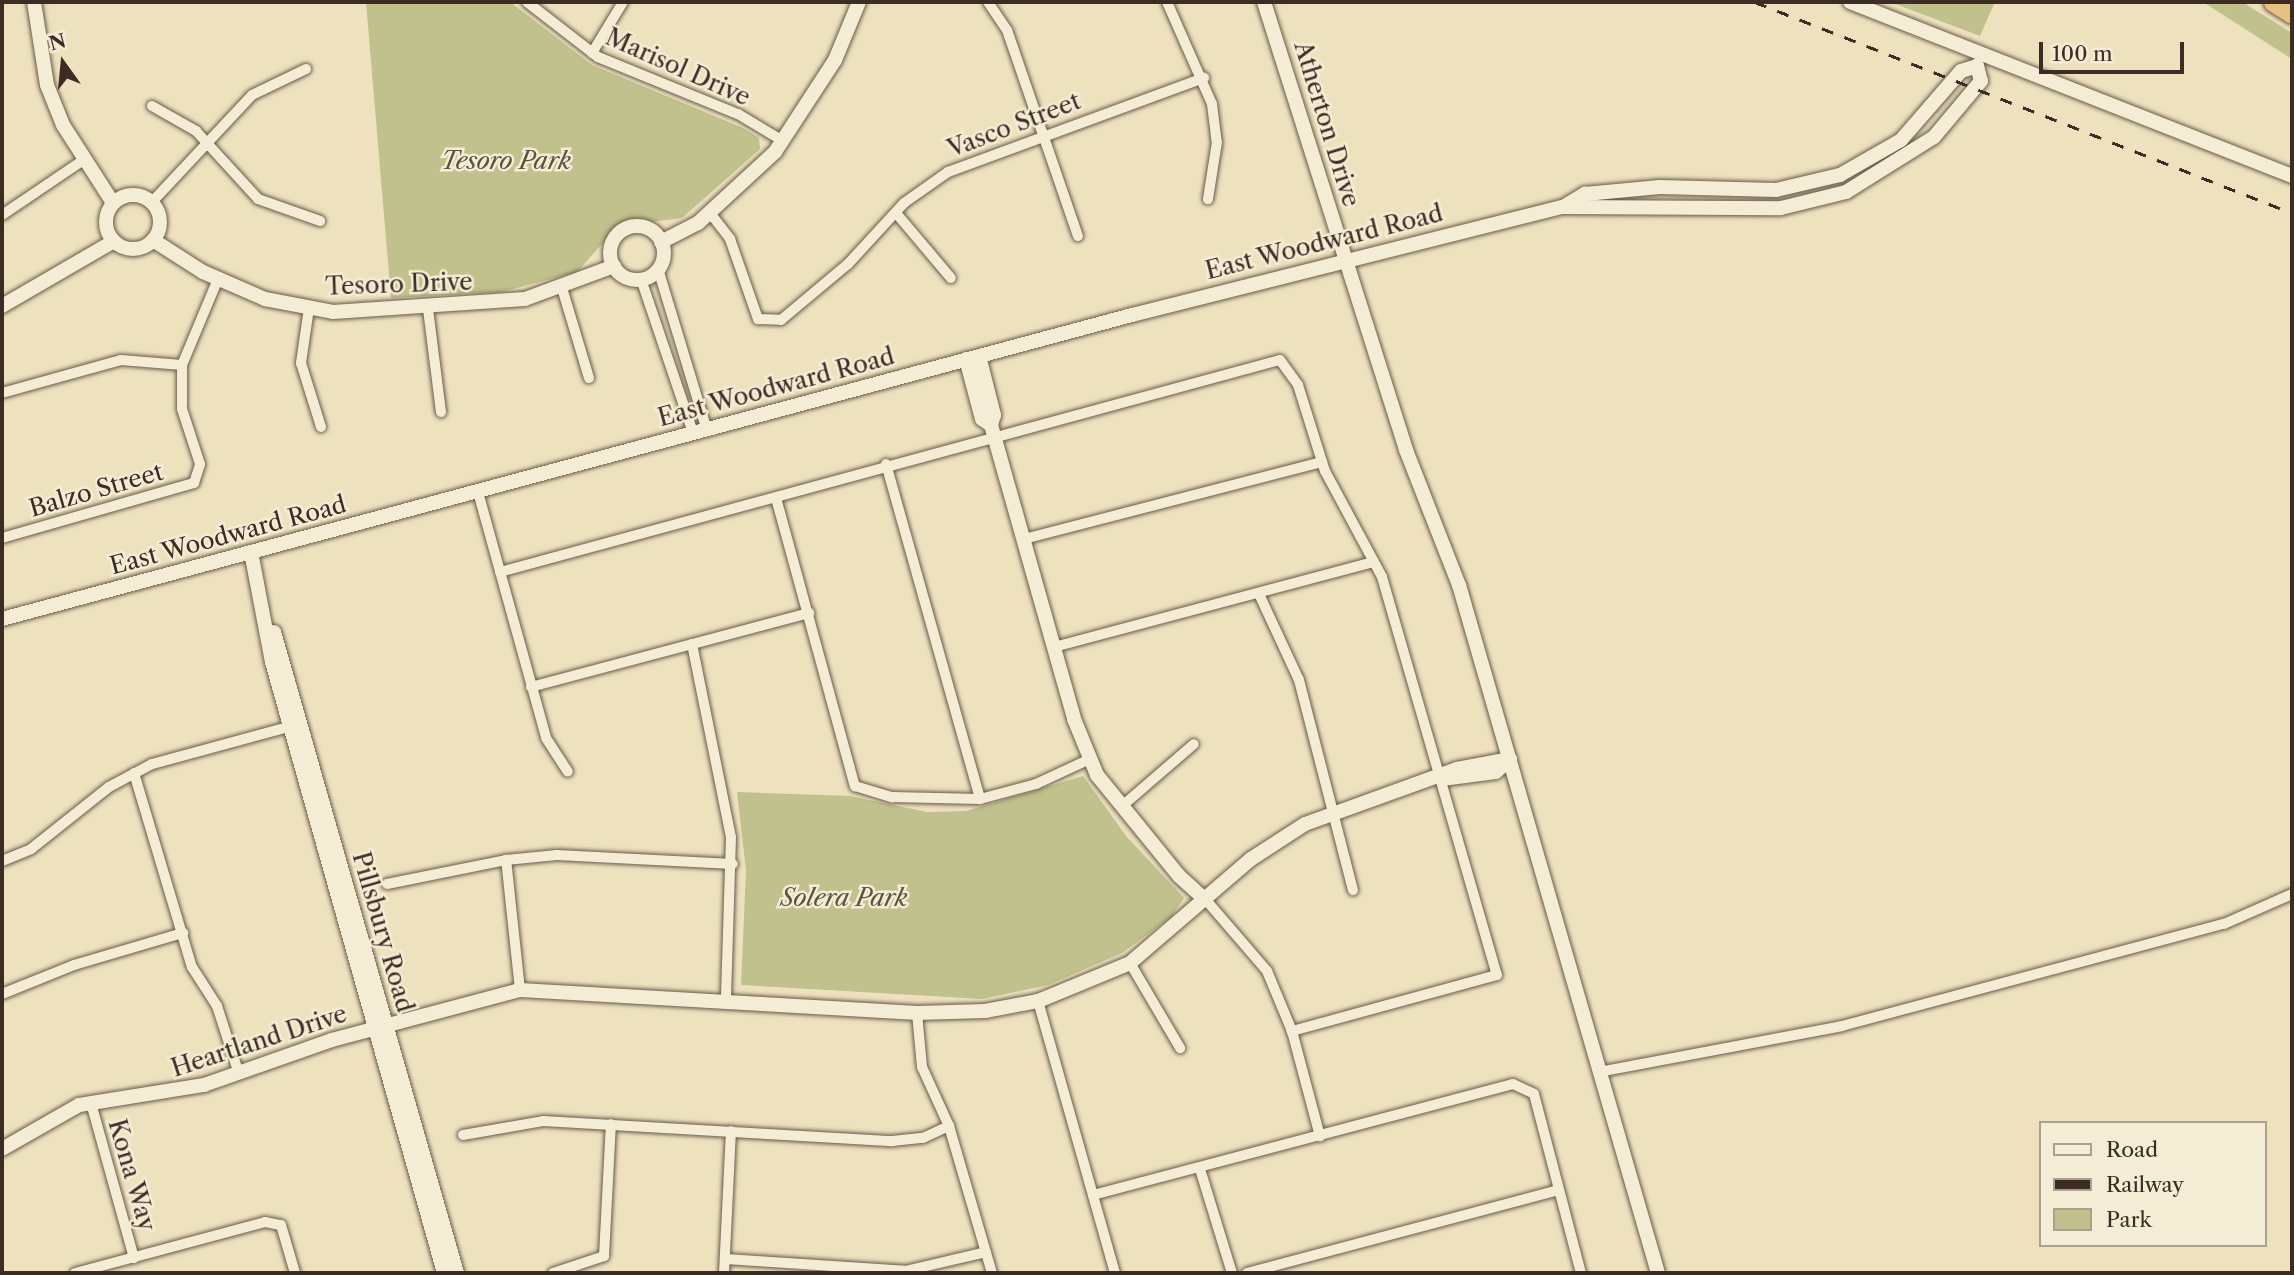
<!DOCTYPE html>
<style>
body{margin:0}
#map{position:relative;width:2294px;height:1275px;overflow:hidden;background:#eee2be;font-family:"Libre Caslon Text",serif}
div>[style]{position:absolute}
.green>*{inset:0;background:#c0c18c}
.roads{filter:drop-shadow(0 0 2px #695a4a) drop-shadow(0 0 2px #695a4a)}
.street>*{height:10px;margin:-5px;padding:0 5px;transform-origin:5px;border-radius:5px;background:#f4ecd5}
.secondary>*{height:14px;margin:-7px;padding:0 7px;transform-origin:7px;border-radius:7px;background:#f4ecd5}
.secondary>.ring{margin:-7px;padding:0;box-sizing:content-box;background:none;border:14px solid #f4ecd5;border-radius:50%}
.highway>*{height:19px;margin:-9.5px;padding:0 9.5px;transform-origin:9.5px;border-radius:9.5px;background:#e7c17f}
.rail>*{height:2.5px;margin-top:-1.25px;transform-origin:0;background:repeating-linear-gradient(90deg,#3d2c24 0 12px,transparent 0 24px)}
span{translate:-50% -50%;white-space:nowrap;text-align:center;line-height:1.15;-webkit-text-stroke:5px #f4ecd5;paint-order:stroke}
.street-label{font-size:24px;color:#3d2c24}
.park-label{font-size:24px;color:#5e513e;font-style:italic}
.frame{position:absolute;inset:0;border:4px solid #3d2c24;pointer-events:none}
.legend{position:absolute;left:2039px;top:1121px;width:228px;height:126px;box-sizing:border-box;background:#f4ecd5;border:2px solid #ab9f8e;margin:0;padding:9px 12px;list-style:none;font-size:21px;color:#3d2c24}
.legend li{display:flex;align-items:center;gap:14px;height:35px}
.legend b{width:35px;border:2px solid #ab9f8e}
.north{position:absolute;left:28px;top:28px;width:70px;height:70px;-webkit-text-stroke:5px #f4ecd5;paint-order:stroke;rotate:345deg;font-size:19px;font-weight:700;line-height:28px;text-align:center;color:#3d2c24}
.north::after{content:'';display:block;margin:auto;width:24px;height:32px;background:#3d2c24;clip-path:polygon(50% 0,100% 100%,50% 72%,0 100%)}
.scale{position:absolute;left:2039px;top:42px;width:145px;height:32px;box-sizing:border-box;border:4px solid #3d2c24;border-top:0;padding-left:9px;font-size:21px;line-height:24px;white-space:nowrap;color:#3d2c24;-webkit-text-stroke:5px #f4ecd5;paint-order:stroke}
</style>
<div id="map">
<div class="green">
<div style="clip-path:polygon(366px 2px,510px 2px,592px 65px,743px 128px,759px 138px,760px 149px,682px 218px,618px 226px,577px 272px,501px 292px,391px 298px)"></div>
<div style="clip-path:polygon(1890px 2px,1995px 2px,1980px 36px)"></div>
<div style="clip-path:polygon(2203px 2px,2242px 2px,2292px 33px,2292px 59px)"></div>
<div style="clip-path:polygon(1083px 776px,1127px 837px,1184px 898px,1171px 917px,1122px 953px,1048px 985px,982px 999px,741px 985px,746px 870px,737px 792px,850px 796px,927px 812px,966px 811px)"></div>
</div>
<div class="roads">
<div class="street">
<div style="left:527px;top:2px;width:90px;rotate:37.8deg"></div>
<div style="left:598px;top:57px;width:151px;rotate:22.2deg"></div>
<div style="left:738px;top:114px;width:52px;rotate:31deg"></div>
<div style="left:988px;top:2px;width:34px;rotate:56deg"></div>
<div style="left:1007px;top:30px;width:218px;rotate:71deg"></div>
<div style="left:1167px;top:2px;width:111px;rotate:66.2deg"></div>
<div style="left:1212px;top:104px;width:38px;rotate:83deg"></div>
<div style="left:1217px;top:142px;width:58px;rotate:99deg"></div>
<div style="left:592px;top:53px;width:60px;rotate:-58.7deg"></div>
<div style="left:152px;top:106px;width:51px;rotate:29.6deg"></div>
<div style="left:196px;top:131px;width:92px;rotate:47.6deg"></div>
<div style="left:258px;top:199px;width:66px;rotate:19.5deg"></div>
<div style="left:152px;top:202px;width:146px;rotate:-46.9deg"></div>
<div style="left:252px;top:95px;width:60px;rotate:-25.7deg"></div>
<div style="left:710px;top:213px;width:33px;rotate:52deg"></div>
<div style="left:730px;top:239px;width:85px;rotate:70.7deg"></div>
<div style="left:758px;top:319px;width:23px;rotate:2deg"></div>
<div style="left:781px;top:320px;width:87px;rotate:-39.9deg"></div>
<div style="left:848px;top:264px;width:83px;rotate:-47.4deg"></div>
<div style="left:904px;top:203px;width:54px;rotate:-35.2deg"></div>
<div style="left:948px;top:172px;width:273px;rotate:-20.2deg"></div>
<div style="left:896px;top:213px;width:85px;rotate:49.8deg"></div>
<div style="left:2px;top:215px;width:97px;rotate:-34deg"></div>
<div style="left:658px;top:269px;width:168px;rotate:73.1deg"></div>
<div style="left:641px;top:279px;width:163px;rotate:71.3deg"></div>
<div style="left:562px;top:288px;width:94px;rotate:73.3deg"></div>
<div style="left:309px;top:308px;width:56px;rotate:98.3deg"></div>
<div style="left:301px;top:363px;width:67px;rotate:72.6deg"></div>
<div style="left:428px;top:309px;width:104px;rotate:82.8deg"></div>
<div style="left:2px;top:393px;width:123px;rotate:-15.5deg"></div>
<div style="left:121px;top:360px;width:61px;rotate:4.7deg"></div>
<div style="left:886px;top:464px;width:348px;rotate:74.3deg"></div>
<div style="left:478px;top:492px;width:255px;rotate:74.5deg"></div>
<div style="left:546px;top:738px;width:40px;rotate:57.1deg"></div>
<div style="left:776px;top:498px;width:299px;rotate:74.7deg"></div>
<div style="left:855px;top:786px;width:39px;rotate:17deg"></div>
<div style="left:892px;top:797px;width:88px;rotate:1.3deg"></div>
<div style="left:980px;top:799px;width:58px;rotate:-15deg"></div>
<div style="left:1036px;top:784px;width:60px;rotate:-24.8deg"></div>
<div style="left:2px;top:538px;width:200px;rotate:-16deg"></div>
<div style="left:194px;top:483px;width:20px;rotate:-72deg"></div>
<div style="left:200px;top:464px;width:58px;rotate:-108.1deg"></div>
<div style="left:182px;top:409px;width:44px;rotate:-90deg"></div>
<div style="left:182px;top:365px;width:93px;rotate:-67.3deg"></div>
<div style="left:1024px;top:539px;width:308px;rotate:-14.5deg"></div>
<div style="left:500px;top:572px;width:808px;rotate:-15.21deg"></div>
<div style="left:1280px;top:360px;width:31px;rotate:54deg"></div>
<div style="left:1298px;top:385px;width:90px;rotate:72.6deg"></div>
<div style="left:1325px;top:471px;width:120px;rotate:61.7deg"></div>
<div style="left:1382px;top:577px;width:414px;rotate:73.9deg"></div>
<div style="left:1497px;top:975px;width:213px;rotate:164.7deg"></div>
<div style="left:1259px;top:594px;width:95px;rotate:65.1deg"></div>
<div style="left:1299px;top:680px;width:217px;rotate:75.6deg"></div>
<div style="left:692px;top:644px;width:197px;rotate:78.6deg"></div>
<div style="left:731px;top:837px;width:163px;rotate:91.8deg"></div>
<div style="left:1054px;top:647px;width:331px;rotate:-14.9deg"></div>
<div style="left:531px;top:687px;width:288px;rotate:-14.9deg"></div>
<div style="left:134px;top:773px;width:202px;rotate:73.4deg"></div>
<div style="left:192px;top:967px;width:46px;rotate:57.3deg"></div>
<div style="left:217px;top:1006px;width:71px;rotate:72.1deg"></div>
<div style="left:1121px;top:807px;width:96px;rotate:-40.8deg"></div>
<div style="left:2px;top:861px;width:31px;rotate:-22deg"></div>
<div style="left:31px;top:849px;width:100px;rotate:-38.5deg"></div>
<div style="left:109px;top:787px;width:49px;rotate:-28.1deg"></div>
<div style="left:152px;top:764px;width:149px;rotate:-15.2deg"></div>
<div style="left:387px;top:884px;width:121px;rotate:-11.4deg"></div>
<div style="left:1206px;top:900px;width:94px;rotate:49.3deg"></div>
<div style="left:1267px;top:971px;width:65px;rotate:67.4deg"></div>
<div style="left:1292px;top:1031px;width:109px;rotate:75.1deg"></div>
<div style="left:1130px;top:963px;width:99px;rotate:59.5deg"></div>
<div style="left:520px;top:990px;width:131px;rotate:-96.1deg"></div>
<div style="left:506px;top:860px;width:51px;rotate:-5.6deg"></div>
<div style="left:557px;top:855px;width:176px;rotate:2.9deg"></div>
<div style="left:2px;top:994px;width:78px;rotate:-21.9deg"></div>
<div style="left:74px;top:965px;width:114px;rotate:-16.4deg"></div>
<div style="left:1038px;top:1001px;width:283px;rotate:74.2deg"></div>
<div style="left:917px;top:1013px;width:54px;rotate:84.7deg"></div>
<div style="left:922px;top:1067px;width:65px;rotate:65.4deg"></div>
<div style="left:949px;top:1126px;width:153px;rotate:73.7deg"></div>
<div style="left:1599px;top:1072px;width:247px;rotate:-10.7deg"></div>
<div style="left:1842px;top:1026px;width:395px;rotate:-15deg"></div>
<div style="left:2224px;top:924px;width:74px;rotate:-23.8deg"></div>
<div style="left:91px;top:1103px;width:161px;rotate:74.5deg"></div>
<div style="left:463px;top:1135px;width:81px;rotate:-9.9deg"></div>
<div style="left:543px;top:1121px;width:350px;rotate:3.3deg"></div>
<div style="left:892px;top:1141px;width:31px;rotate:-6deg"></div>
<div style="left:923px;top:1138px;width:29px;rotate:-25deg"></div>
<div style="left:1200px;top:1169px;width:109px;rotate:72.9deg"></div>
<div style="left:1093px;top:1195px;width:434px;rotate:-14.8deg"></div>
<div style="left:1513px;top:1084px;width:23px;rotate:25deg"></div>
<div style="left:1534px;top:1094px;width:185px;rotate:75.3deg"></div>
<div style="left:726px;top:1259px;width:179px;rotate:3.8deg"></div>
<div style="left:905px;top:1271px;width:83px;rotate:-13.2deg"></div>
<div style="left:75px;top:1273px;width:197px;rotate:-15deg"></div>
<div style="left:265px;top:1222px;width:16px;rotate:11deg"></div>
<div style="left:281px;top:1225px;width:50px;rotate:73.7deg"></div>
<div style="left:553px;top:1273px;width:54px;rotate:-18.4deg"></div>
<div style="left:604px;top:1256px;width:132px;rotate:-87deg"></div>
<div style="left:724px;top:1273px;width:142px;rotate:-87.2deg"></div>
<div style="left:1247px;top:1273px;width:322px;rotate:-14.9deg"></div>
</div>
<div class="secondary">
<div style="left:34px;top:2px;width:84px;rotate:81.1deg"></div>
<div style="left:47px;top:85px;width:43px;rotate:68.2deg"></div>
<div style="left:63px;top:125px;width:93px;rotate:57.3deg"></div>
<div style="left:1264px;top:2px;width:470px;rotate:72.4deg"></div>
<div style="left:1406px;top:450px;width:145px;rotate:68.6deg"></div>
<div style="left:1459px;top:585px;width:716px;rotate:73.87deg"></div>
<div style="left:1850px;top:2px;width:475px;rotate:21.5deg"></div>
<div class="ring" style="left:106px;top:195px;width:40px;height:40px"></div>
<div style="left:1563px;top:207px;width:218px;rotate:0.3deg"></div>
<div style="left:1781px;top:208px;width:67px;rotate:-13.8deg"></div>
<div style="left:1846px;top:192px;width:104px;rotate:-32deg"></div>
<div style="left:1934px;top:137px;width:73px;rotate:-50deg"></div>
<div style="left:1981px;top:81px;width:16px;rotate:-105deg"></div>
<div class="ring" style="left:610px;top:226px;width:40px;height:40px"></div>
<div style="left:153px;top:240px;width:59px;rotate:32.6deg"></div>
<div style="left:203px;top:272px;width:68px;rotate:23.5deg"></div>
<div style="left:265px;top:299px;width:69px;rotate:10.8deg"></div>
<div style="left:333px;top:312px;width:192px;rotate:-3.9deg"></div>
<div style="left:525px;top:299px;width:95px;rotate:-20.3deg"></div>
<div style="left:661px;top:242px;width:42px;rotate:-27.2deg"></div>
<div style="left:698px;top:223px;width:105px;rotate:-42.7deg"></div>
<div style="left:775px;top:152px;width:110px;rotate:-56.9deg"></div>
<div style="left:835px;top:60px;width:63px;rotate:-67.5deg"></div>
<div style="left:2px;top:306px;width:129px;rotate:-30.1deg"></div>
<div style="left:979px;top:356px;width:61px;rotate:75.7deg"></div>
<div style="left:994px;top:415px;width:10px;rotate:107deg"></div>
<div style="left:991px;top:425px;width:305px;rotate:74.2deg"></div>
<div style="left:1074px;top:719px;width:61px;rotate:67.7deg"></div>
<div style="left:1097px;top:775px;width:130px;rotate:50.9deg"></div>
<div style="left:1179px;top:876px;width:36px;rotate:42deg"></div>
<div style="left:966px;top:359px;width:62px;rotate:75.1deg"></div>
<div style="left:982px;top:419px;width:11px;rotate:34deg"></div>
<div style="left:251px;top:552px;width:112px;rotate:79.2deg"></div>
<div style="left:272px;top:662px;width:635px;rotate:74.28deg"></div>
<div style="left:2px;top:619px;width:1170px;rotate:-15.06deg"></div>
<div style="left:1132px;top:315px;width:444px;rotate:-14.1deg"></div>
<div style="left:1563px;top:207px;width:26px;rotate:-31deg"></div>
<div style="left:1585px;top:194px;width:75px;rotate:-5.3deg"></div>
<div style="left:1660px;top:187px;width:116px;rotate:1.5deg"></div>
<div style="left:1776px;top:190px;width:66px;rotate:-13.2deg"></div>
<div style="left:1840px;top:175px;width:70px;rotate:-29.8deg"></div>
<div style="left:1901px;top:140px;width:91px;rotate:-49deg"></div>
<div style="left:1961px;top:71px;width:17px;rotate:-17deg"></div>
<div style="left:274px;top:632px;width:667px;rotate:74.07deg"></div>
<div style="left:1442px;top:779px;width:54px;rotate:-7.4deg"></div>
<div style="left:1496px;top:772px;width:19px;rotate:-43deg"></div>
<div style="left:2px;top:1149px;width:89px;rotate:-29.7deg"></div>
<div style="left:79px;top:1105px;width:127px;rotate:-9.1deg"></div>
<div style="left:204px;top:1085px;width:136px;rotate:-19.4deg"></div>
<div style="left:332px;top:1040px;width:195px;rotate:-14.9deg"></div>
<div style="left:520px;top:990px;width:398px;rotate:3.3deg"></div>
<div style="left:917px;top:1013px;width:68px;rotate:-1.7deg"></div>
<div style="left:985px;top:1011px;width:54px;rotate:-10.7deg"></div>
<div style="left:1038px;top:1001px;width:100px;rotate:-22.4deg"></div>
<div style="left:1130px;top:963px;width:160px;rotate:-40.7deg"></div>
<div style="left:1251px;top:859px;width:64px;rotate:-32.9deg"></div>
<div style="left:1305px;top:824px;width:162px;rotate:-19.9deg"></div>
<div style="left:1457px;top:769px;width:54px;rotate:-10.7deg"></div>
</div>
<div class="highway">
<div style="left:2273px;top:2px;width:22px;rotate:32deg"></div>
</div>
</div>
<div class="rail">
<div style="left:1755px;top:2px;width:577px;rotate:21.45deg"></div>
</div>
<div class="street-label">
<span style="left:678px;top:67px;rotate:24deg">Marisol Drive</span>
<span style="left:1327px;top:124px;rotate:73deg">Atherton Drive</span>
<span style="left:1014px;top:125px;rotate:-21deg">Vasco Street</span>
<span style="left:1324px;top:242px;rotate:-14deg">East Woodward Road</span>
<span style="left:399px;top:284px;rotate:-2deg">Tesoro Drive</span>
<span style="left:776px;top:387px;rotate:-15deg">East Woodward Road</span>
<span style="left:96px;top:490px;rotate:-16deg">Balzo Street</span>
<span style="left:228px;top:535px;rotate:-15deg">East Woodward Road</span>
<span style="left:383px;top:932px;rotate:74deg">Pillsbury Road</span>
<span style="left:259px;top:1041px;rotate:-18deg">Heartland Drive</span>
<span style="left:132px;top:1175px;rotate:74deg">Kona Way</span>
</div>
<div class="park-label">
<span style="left:506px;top:161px">Tesoro Park</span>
<span style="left:844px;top:898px">Solera Park</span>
</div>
<div class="frame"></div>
<ul class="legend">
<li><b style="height:9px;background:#f4ecd5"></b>Road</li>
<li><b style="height:9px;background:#3d2c24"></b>Railway</li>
<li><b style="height:19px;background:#c0c18c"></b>Park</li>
</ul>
<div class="north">N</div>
<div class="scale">100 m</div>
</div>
